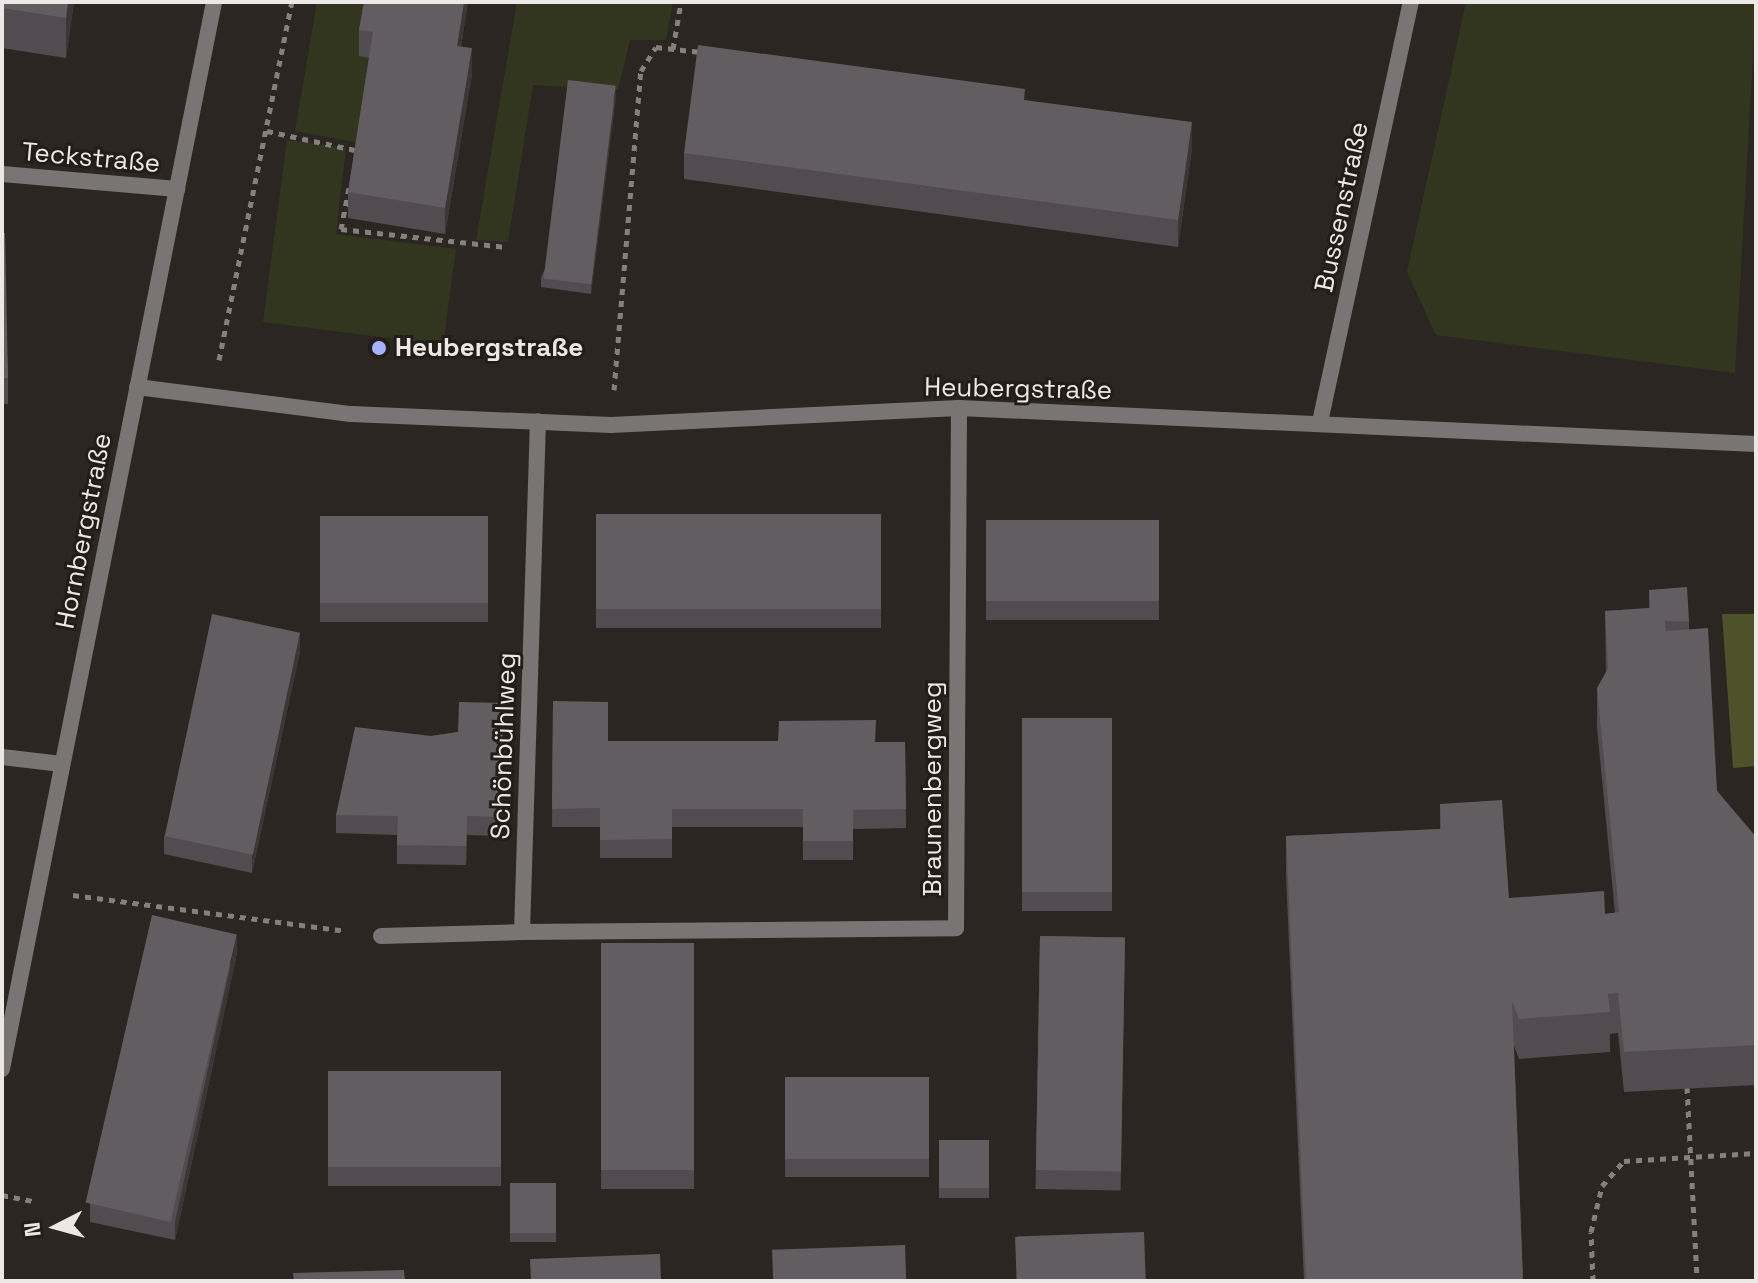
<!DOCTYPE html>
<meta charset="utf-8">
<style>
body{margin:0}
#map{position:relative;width:1758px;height:1283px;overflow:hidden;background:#2c2622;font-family:"Space Grotesk",sans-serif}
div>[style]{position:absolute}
.green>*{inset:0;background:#32361e}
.forest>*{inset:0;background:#4d522a}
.path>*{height:5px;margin-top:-2.5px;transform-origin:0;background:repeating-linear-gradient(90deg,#85807c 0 6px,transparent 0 12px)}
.street>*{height:16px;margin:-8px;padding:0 8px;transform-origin:8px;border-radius:8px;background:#797574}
.wall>*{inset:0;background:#524c50;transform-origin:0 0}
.shaded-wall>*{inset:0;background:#3c3637}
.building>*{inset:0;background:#625d60;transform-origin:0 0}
.dots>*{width:22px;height:22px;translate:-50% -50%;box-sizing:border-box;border:4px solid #221d19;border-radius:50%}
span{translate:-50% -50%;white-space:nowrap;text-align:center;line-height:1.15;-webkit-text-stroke:6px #221d19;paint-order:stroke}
.street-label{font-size:26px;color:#ece8e5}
.poi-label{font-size:26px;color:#ece8e5;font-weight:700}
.left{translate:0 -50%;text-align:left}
.frame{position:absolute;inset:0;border:4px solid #ece8e5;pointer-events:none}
.north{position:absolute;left:16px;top:1187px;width:80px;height:80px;-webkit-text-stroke:6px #221d19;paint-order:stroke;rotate:264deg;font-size:22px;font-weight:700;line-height:32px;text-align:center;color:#ece8e5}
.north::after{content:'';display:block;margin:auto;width:28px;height:36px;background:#ece8e5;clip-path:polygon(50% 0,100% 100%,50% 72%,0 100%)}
</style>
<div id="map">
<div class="green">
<div style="clip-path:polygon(317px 2px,369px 4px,359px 56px,373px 58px,359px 143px,295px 131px)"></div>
<div style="clip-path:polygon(517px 2px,673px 2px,666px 40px,630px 40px,618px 90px,533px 85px,508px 242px,476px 240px)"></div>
<div style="clip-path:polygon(1466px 2px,1756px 2px,1735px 373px,1436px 335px,1407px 272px)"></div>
<div style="clip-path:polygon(287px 140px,346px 148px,336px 234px,456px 249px,443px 345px,263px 322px)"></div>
</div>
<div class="forest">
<div style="clip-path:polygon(1722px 614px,1756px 614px,1756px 766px,1733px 768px)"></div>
</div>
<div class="path">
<div style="left:673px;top:49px;width:48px;rotate:-80.3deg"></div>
<div style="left:267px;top:131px;width:90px;rotate:12.2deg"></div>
<div style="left:349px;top:188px;width:42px;rotate:101deg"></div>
<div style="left:341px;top:229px;width:166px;rotate:6.2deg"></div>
<div style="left:219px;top:360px;width:365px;rotate:-78.5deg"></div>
<div style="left:614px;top:390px;width:320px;rotate:-85.2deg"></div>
<div style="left:641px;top:71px;width:28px;rotate:-58deg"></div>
<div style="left:656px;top:47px;width:45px;rotate:6.3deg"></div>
<div style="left:73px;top:895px;width:274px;rotate:7.5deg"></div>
<div style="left:1687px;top:1087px;width:194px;rotate:87deg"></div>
<div style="left:2px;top:1195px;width:32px;rotate:11deg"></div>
<div style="left:1593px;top:1281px;width:49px;rotate:-92.3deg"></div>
<div style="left:1591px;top:1232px;width:47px;rotate:-76.6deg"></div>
<div style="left:1602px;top:1186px;width:33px;rotate:-49deg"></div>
<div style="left:1624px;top:1161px;width:132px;rotate:-3.5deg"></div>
</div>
<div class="street">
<div style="left:2px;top:174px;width:176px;rotate:4.9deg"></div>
<div style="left:137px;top:387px;width:216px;rotate:7.2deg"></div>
<div style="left:351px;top:414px;width:260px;rotate:2.4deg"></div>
<div style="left:611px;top:425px;width:348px;rotate:-2.8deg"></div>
<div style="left:959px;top:408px;width:798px;rotate:2.59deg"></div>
<div style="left:1320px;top:422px;width:430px;rotate:-77.8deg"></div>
<div style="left:2px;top:757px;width:60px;rotate:6.7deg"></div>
<div style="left:522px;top:932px;width:434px;rotate:-0.5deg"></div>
<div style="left:956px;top:928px;width:520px;rotate:-89.67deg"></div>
<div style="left:381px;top:936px;width:141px;rotate:-1.6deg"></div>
<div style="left:522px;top:932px;width:511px;rotate:-88.21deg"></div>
<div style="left:2px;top:1069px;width:1088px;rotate:-78.76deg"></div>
</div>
<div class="wall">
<div style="clip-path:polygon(2px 2px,74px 2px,66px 58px,2px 48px)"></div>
<div style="clip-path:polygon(364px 2px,468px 2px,461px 46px,472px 74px,445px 234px,348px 218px,348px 192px,369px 58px,359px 56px,359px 30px)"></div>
<div style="clip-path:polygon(616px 96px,591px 294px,541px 287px,541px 278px)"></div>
<div style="clip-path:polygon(1025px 100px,1192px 148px,1178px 247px,684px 179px,684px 153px)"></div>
<div style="clip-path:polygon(2px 233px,8px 378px,8px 404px,2px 404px)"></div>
<div style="left:596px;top:514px;width:285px;height:114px"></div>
<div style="left:320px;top:516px;width:168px;height:106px"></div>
<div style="left:1159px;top:520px;width:100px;height:173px;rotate:90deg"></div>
<div style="clip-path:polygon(1649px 590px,1689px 621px,1689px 629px,1717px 791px,1756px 837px,1756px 1085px,1624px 1092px,1618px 1033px,1610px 1034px,1610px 1052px,1519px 1059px,1514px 1046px,1523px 1281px,1304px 1281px,1286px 876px,1286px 836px,1440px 829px,1440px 804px,1509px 898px,1605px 914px,1615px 913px,1597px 728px,1597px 688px,1606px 672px,1605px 611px,1649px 608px)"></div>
<div style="clip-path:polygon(300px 651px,252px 873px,164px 854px,164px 836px)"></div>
<div style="clip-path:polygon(553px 701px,608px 741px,905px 742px,906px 828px,853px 829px,853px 860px,803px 860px,803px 827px,672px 827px,672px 858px,600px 858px,600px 827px,552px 827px)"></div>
<div style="clip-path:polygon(503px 703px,501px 836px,467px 835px,466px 865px,397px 864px,397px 835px,336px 833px,336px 815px,431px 736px,458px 732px)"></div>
<div style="left:1022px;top:718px;width:90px;height:193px"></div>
<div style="left:1040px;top:936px;width:85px;height:253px;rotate:1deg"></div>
<div style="left:694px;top:943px;width:246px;height:93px;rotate:90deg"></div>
<div style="clip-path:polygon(237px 953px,175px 1240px,90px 1222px,90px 1203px)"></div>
<div style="left:328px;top:1071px;width:173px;height:115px"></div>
<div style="left:785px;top:1077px;width:144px;height:100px"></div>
<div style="left:939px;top:1140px;width:50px;height:58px"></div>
<div style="left:510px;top:1183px;width:46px;height:59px"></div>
</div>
<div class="shaded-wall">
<div style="clip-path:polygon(68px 2px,74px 2px,66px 58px,66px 18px)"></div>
<div style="clip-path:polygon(464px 2px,468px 2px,457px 72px,457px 46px)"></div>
<div style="clip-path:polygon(472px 48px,472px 74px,445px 234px,445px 208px)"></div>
<div style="clip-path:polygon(616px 86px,616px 96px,591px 294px,591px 285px)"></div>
<div style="clip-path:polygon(1192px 122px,1192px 148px,1178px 247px,1178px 220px)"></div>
<div style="clip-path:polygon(300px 633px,300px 651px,252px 873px,252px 855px)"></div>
<div style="clip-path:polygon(237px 934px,237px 953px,175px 1240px,175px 1222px)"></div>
</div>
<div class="building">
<div style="clip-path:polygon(2px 2px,68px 2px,66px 18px,2px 8px)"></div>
<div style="clip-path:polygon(364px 2px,464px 2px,457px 46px,472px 48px,445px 208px,348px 192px,373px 32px,359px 30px)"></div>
<div style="clip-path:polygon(698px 45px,1025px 89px,1024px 100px,1192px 122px,1178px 220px,684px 153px)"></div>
<div style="left:568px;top:80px;width:48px;height:200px;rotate:7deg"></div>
<div style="clip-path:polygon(2px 233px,5px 233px,8px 378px,2px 378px)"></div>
<div style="left:596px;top:514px;width:285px;height:95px"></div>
<div style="left:320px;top:516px;width:168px;height:87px"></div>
<div style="left:1159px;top:520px;width:81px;height:173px;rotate:90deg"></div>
<div style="clip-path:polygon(1687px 587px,1689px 621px,1665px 621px,1666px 631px,1708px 628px,1717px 791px,1756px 837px,1756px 1045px,1624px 1052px,1618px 993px,1608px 994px,1610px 1012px,1519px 1019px,1512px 1001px,1523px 1281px,1306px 1281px,1286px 836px,1441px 829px,1440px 804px,1502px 800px,1509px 898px,1604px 891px,1605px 914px,1619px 912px,1597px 688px,1608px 669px,1605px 611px,1650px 608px,1649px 590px)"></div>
<div style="left:212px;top:614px;width:90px;height:227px;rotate:12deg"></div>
<div style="clip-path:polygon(553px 701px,608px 702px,608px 741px,778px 741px,779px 721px,876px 720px,875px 742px,905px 742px,906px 809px,853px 810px,853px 841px,803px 841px,803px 809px,672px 809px,672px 839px,600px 840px,600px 808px,552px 809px)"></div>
<div style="clip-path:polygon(459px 702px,503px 703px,501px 817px,467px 816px,466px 846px,397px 845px,398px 816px,336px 815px,355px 727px,431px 736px,458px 732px)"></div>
<div style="left:1022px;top:718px;width:90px;height:174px"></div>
<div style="left:152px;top:915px;width:87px;height:295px;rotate:13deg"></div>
<div style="left:1040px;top:936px;width:85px;height:234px;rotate:1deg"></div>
<div style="left:694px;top:943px;width:227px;height:93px;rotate:90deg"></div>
<div style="left:328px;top:1071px;width:173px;height:96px"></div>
<div style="left:785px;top:1077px;width:144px;height:82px"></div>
<div style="left:939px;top:1140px;width:50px;height:48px"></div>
<div style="left:510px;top:1183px;width:46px;height:50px"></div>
<div style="left:1144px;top:1232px;width:49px;height:129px;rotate:88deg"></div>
<div style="left:905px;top:1245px;width:36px;height:133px;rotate:88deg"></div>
<div style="clip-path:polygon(660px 1254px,661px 1281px,531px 1281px,530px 1259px)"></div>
<div style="clip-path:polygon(404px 1270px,405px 1281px,294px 1281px,293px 1273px)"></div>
</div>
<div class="dots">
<div style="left:379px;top:348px;background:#a6b1fc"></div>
</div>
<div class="street-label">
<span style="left:91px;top:158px;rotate:5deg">Teckstraße</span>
<span style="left:1342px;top:207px;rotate:-78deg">Bussenstraße</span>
<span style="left:1018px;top:389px;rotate:1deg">Heubergstraße</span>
<span style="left:84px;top:531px;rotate:-79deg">Hornbergstraße</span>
<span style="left:504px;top:746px;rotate:-88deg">Schönbühlweg</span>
<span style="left:933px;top:789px;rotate:-90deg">Braunenbergweg</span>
</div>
<div class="poi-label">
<span class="left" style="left:395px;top:348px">Heubergstraße</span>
</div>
<div class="frame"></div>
<div class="north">N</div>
</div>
